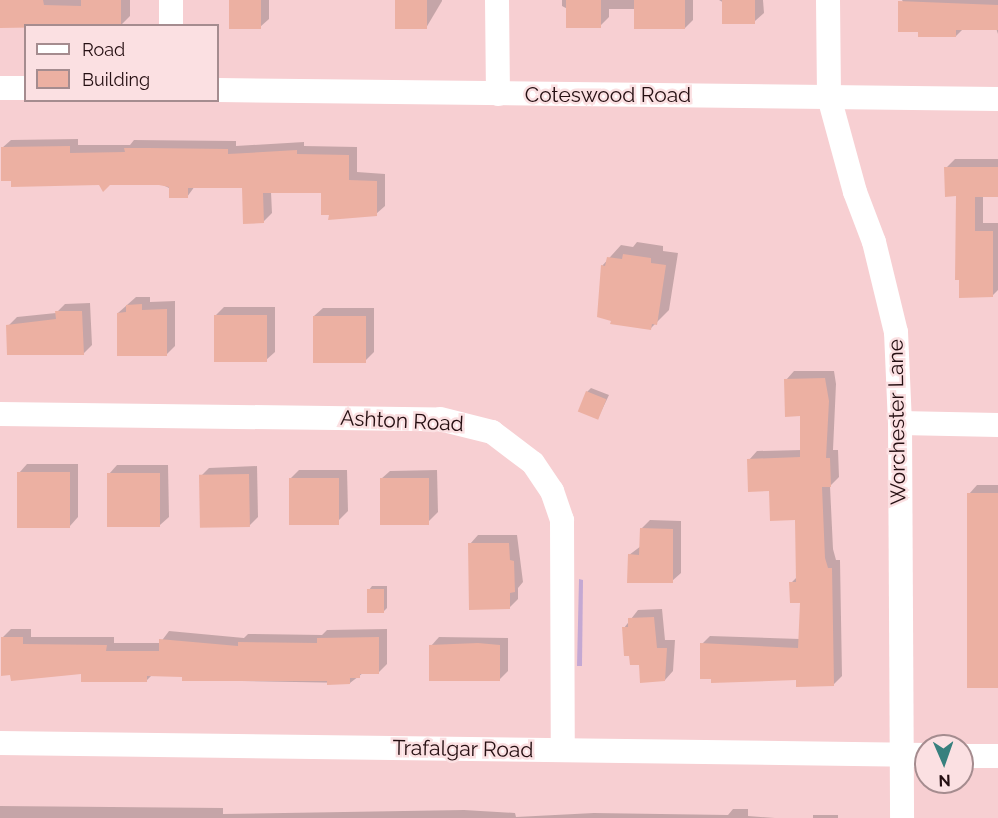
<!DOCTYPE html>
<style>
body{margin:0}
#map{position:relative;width:998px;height:818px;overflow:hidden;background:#f7cfd2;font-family:Raleway,sans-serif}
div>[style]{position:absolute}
.green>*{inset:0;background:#c4a8d3}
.shadow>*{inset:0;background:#0003;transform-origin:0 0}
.building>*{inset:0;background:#ecb0a2;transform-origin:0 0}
.minor>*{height:24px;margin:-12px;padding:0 12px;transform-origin:12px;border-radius:12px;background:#fff}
span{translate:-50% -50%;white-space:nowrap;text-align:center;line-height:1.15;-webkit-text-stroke:5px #fbe0e2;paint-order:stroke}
.street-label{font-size:21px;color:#250f12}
.legend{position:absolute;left:24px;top:24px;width:195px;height:78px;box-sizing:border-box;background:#fbe0e2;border:2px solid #a58c8f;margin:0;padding:8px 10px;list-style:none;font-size:18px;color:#250f12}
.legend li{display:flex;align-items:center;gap:12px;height:30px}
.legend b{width:30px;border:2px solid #a58c8f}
.north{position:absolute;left:914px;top:734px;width:60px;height:60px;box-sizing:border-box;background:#fbe0e2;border:2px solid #a58c8f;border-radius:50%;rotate:178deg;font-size:16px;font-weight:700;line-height:24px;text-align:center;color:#250f12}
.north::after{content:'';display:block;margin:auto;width:21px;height:27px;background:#38807e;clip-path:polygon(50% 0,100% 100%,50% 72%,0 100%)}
</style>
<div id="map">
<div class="green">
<div style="clip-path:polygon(579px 579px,583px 580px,582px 666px,577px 666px)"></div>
</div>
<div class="shadow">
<div style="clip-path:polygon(0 0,130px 0,130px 16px,120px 26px,26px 26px,24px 34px,24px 27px,0 27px)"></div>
<div style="clip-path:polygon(230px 0,269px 0,269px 19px,260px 27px)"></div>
<div style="clip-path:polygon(399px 0,442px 0,442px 1px,426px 28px)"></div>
<div style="clip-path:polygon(562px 0,693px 0,693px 20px,685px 28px,635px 9px,609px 9px,609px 17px,600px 26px,562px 6px)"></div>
<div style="clip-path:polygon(719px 0,763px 0,764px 13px,755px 21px)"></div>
<div style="clip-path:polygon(902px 0,998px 0,998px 34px,996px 28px,963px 29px,956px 36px,919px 30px)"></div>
<div style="clip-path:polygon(78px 139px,78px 145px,130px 145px,134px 140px,236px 141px,236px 146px,304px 142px,304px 146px,357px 147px,357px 172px,385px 174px,385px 206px,376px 214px,323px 191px,271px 192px,272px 213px,263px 222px,244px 186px,195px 186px,187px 197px,159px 183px,100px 183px,2px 148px,11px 140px)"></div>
<div style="clip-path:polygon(955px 159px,998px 159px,998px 195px,983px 195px,983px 223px,998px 223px,998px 290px,992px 296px,946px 168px)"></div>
<div style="clip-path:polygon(637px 242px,663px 246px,663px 251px,678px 253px,669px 310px,650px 329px,602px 266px,621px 245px,633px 247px)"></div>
<div style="clip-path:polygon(136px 297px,150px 297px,150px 302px,175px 301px,175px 346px,167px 354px,118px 313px)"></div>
<div style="clip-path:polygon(90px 303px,92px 345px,83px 354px,8px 326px,17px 317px,56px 313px,65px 304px)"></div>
<div style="clip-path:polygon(224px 307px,275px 307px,275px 352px,266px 360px,215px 316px)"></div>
<div style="clip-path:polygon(323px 308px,374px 308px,374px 352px,365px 361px,314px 316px)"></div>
<div style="clip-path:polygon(794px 371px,834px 371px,836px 384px,833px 450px,838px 450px,839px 477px,830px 486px,833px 549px,836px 560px,840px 560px,842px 676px,833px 685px,797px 679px,702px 644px,710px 636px,800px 639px,801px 601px,791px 583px,798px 576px,797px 519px,749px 460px,757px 451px,802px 450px,801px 415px,786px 380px)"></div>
<div style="clip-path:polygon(591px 388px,609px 395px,598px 418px,587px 392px)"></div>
<div style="clip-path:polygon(27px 464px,78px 464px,78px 517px,70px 526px,19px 473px)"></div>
<div style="clip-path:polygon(117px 465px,168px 465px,169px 517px,160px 525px,109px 474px)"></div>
<div style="clip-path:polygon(257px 466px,258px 517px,249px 526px,201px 476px,209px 468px)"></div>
<div style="clip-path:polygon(299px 470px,347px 470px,348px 511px,339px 520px,291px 478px)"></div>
<div style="clip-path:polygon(437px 470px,438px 512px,429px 521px,381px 479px,390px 471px)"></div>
<div style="clip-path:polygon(977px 485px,998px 485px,998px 686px,969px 494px)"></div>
<div style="clip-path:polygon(650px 520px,681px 521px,681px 573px,672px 581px,629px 555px,641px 546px,641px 529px)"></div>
<div style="clip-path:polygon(478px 535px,517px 535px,523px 582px,518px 588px,518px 599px,509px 608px,470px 544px)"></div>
<div style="clip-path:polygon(372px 586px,387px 586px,387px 608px,383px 612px,369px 590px)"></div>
<div style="clip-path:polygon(662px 609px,665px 640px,675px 640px,673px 671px,665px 680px,640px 663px,624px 628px,638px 610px)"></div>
<div style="clip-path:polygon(11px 629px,31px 629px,31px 637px,114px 637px,114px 643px,160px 643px,169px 631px,244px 638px,248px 634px,322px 635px,327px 630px,387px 629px,387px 664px,378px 673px,363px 673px,350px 683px,183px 680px,183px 675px,153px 674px,146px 681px,82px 672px,12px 679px,2px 638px)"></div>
<div style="clip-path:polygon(439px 637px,508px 638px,508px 671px,499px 680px,431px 646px)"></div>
<div style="clip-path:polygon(0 806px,223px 808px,223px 814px,464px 810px,515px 813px,516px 817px,594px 813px,728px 815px,733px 809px,748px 809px,748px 816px,775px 818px,0 818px)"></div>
<div style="left:813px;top:815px;width:25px;height:4px"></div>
</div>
<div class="building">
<div style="clip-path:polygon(0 0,43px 0,44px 5px,81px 6px,81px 0,121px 0,121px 26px,0 28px)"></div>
<div style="left:229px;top:0;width:32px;height:29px"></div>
<div style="left:395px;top:0;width:32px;height:29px"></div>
<div style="left:566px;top:0;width:35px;height:28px"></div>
<div style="left:634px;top:0;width:51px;height:29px"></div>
<div style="left:722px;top:0;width:33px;height:24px"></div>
<div style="clip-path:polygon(898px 1px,998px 5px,998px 30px,956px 30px,956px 37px,918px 37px,918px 32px,898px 32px)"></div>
<div style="clip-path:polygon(70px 146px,70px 153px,125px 152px,124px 148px,149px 148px,228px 149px,228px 154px,297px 150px,297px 154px,349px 155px,349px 180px,377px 181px,377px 216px,328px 220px,329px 215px,321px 215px,321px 193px,263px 193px,264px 223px,243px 224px,242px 188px,188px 188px,188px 198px,169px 198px,169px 187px,159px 185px,110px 185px,103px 192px,99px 185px,11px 187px,11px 181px,1px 181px,1px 147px)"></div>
<div style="clip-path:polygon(944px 167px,998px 167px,998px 197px,975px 197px,975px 231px,993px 231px,993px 297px,959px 298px,959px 280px,955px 280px,956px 196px,945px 197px)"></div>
<div style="clip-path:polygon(623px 254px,651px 258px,651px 263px,666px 265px,657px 325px,652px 324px,651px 330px,610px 324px,611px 321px,597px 317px,601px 265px,605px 266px,607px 257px,622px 259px)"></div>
<div style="clip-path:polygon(142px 304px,142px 310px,167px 309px,167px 356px,117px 356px,117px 313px,126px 312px,126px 305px)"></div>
<div style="clip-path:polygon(55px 311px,82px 311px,84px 355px,7px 355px,6px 325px,56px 319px)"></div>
<div style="left:214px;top:315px;width:53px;height:47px"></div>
<div style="left:313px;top:316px;width:53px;height:47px"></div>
<div style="clip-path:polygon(825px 378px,829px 401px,826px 458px,830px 458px,831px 487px,822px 487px,825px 558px,828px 568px,832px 568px,834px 686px,796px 687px,796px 680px,711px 683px,711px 679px,700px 679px,700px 643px,798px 648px,800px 603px,790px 603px,789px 582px,796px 582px,795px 520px,770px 521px,769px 491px,748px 492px,747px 459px,800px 457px,800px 416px,785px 417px,784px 379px)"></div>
<div style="left:586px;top:391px;width:22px;height:22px;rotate:22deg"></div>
<div style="left:17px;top:472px;width:53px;height:56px"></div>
<div style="left:107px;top:473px;width:53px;height:54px"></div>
<div style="left:249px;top:474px;width:53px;height:50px;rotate:89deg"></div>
<div style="left:289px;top:478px;width:50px;height:47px"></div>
<div style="left:380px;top:478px;width:49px;height:47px"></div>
<div style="left:967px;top:493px;width:31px;height:195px"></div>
<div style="clip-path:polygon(640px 528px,673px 529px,673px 583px,627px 583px,628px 554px,639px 555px)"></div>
<div style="clip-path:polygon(468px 543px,509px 543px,510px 560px,514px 561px,515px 592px,510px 593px,510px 609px,469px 610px)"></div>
<div style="left:384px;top:589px;width:24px;height:17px;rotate:90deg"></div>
<div style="clip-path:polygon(654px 617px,657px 648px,667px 648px,665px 681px,640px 683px,639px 665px,630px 665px,629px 656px,624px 656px,622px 627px,628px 627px,628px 618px)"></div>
<div style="clip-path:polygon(1px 637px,23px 637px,23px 644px,107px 645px,106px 651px,159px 651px,159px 639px,238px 646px,238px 642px,317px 643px,317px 638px,379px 637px,379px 674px,360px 674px,360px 678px,350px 678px,350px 684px,327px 685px,327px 681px,182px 681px,182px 677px,147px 676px,147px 682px,81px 682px,81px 674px,11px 681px,10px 675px,1px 676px)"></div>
<div style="clip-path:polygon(478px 643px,500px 645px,500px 681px,429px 681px,429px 645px)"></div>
</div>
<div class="minor">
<div style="left:171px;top:0;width:26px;rotate:90deg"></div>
<div style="left:497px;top:0;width:94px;rotate:89.4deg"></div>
<div style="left:828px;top:0;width:97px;rotate:89.4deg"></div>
<div style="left:829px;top:97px;width:98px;rotate:74.7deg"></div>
<div style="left:855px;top:192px;width:53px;rotate:69.2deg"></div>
<div style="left:874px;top:242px;width:93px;rotate:76.3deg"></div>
<div style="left:896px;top:332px;width:91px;rotate:87.5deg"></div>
<div style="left:900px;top:423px;width:395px;rotate:89.7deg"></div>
<div style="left:0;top:88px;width:26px"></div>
<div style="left:218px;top:90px;width:780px;rotate:0.66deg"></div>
<div style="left:0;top:414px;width:440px;rotate:0.7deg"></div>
<div style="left:440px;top:419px;width:54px;rotate:14deg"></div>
<div style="left:492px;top:432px;width:51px;rotate:37.1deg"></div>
<div style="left:533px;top:463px;width:34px;rotate:56deg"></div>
<div style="left:552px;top:491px;width:31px;rotate:71deg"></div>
<div style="left:562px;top:520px;width:230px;rotate:89.8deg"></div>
<div style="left:900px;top:423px;width:98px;rotate:1.2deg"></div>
<div style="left:0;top:743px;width:926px;rotate:0.74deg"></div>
<div style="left:962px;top:756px;width:36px"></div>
</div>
<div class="street-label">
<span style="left:608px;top:95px">Coteswood Road</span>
<span style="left:402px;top:421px;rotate:3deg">Ashton Road</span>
<span style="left:897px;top:422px;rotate:-91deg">Worchester Lane</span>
<span style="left:463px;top:749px;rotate:1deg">Trafalgar Road</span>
</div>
<ul class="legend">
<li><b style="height:8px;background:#fff"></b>Road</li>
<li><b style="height:16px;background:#ecb0a2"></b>Building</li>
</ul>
<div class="north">N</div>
</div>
